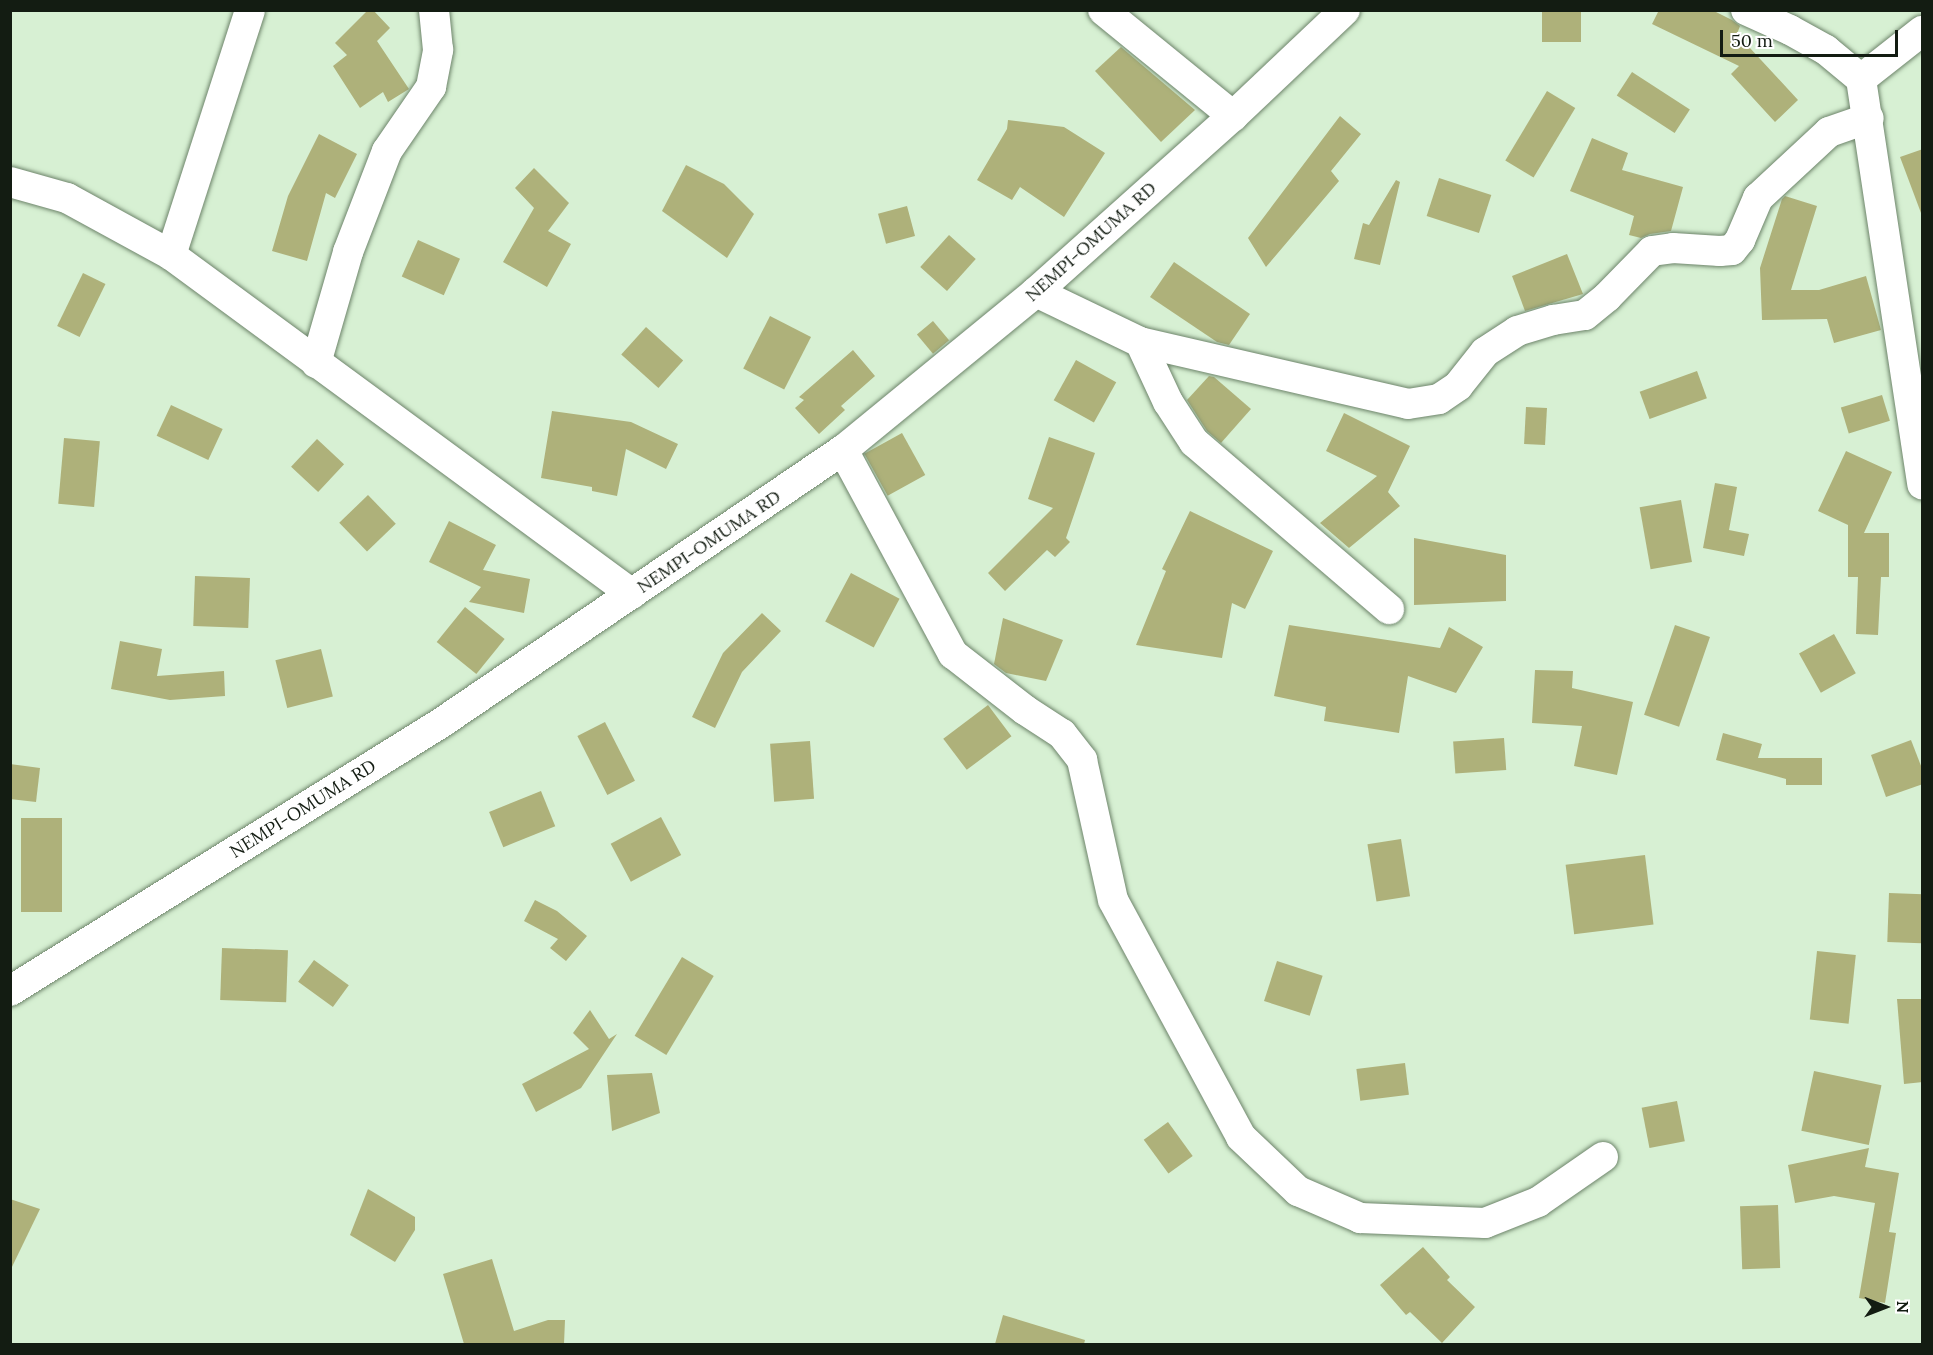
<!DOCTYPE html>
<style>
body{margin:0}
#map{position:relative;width:1933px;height:1355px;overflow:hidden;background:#d7f0d3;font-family:Lora,serif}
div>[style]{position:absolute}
.building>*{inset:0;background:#aeb17a;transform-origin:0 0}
.roads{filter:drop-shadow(0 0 2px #6d846a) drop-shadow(0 0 2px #6d846a)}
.minor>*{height:30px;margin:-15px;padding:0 15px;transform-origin:15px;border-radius:15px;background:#fff}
span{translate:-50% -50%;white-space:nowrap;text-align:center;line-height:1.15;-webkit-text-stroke:4.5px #fff;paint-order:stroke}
.street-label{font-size:18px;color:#131c12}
.frame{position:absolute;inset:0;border:12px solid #131c12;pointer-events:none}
.north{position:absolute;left:1855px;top:1277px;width:60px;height:60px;-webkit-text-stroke:4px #fff;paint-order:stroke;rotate:90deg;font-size:16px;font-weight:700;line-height:24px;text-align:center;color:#131c12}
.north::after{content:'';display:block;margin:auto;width:21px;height:27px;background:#131c12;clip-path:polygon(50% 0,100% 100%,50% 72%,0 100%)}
.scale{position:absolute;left:1720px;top:30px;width:178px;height:27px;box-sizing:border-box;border:3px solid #131c12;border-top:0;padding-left:8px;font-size:18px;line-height:21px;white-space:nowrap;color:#131c12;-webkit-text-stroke:4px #fff;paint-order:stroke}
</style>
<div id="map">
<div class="building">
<div style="clip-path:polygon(368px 10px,373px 10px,390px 28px,377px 41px,409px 89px,388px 102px,383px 92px,360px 108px,333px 66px,347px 55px,335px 43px)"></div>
<div style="left:1542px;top:10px;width:39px;height:32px"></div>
<div style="clip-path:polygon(1659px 10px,1712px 10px,1732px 20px,1740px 26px,1737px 34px,1798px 100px,1775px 122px,1731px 74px,1739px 66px,1652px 24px)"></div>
<div style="clip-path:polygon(1121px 47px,1195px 110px,1161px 142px,1095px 71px)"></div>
<div style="left:1632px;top:72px;width:69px;height:28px;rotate:33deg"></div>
<div style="left:1547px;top:91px;width:33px;height:81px;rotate:31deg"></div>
<div style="clip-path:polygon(1340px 116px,1361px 134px,1331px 171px,1339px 181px,1266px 267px,1248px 238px)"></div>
<div style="clip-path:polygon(1008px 120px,1064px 127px,1105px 153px,1064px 217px,1020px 187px,1012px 200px,977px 180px,1007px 129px)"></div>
<div style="clip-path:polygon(319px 134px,357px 154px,335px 198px,326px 193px,307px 261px,272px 251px,288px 196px)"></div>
<div style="clip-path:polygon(1592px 138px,1628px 153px,1622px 170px,1683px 187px,1671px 231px,1650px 234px,1641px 238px,1629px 235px,1634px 216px,1570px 191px)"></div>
<div style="clip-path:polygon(1923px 149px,1923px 213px,1921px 213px,1900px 157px)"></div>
<div style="clip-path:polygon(686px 165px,724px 184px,754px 214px,727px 258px,662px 211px)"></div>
<div style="clip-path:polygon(534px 168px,569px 203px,548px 231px,571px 244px,547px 287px,503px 262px,534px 208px,515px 188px)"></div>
<div style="left:1439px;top:178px;width:55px;height:40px;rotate:18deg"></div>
<div style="clip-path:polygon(1396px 180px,1400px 182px,1380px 265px,1354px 259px,1363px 223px,1369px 225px)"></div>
<div style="clip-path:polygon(1785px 196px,1817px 206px,1791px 290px,1819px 290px,1866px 276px,1881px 330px,1834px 343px,1827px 319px,1762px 320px,1760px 268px,1782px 199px)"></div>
<div style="left:907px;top:206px;width:31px;height:30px;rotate:75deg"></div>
<div style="left:949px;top:235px;width:36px;height:43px;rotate:42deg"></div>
<div style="left:418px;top:240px;width:46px;height:40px;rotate:24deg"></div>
<div style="clip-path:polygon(1567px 254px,1583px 294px,1525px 311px,1512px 276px)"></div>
<div style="clip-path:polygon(1174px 262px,1250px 314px,1229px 345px,1217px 342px,1150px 297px)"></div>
<div style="left:83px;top:273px;width:25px;height:59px;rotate:26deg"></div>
<div style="left:770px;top:316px;width:46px;height:59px;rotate:27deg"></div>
<div style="left:933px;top:321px;width:25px;height:21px;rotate:50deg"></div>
<div style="left:646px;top:327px;width:50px;height:37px;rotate:42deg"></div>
<div style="clip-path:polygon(853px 350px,875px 376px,841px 406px,845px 410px,819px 434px,795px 408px,804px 400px,799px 397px)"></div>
<div style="left:1076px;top:360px;width:46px;height:46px;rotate:29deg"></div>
<div style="left:1697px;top:371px;width:29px;height:61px;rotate:70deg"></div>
<div style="clip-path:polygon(1209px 376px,1214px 377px,1251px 409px,1221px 443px,1207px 431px,1187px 400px)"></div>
<div style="left:1882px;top:395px;width:27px;height:43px;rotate:73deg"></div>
<div style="left:171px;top:405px;width:57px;height:34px;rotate:25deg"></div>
<div style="left:1526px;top:407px;width:21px;height:37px;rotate:3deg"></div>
<div style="clip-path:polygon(552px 411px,631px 422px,678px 444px,666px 469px,626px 449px,617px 496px,592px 491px,592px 487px,541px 478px)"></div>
<div style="clip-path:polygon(1344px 413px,1410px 446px,1388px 492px,1400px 506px,1349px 548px,1320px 523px,1377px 476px,1326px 451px)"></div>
<div style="left:902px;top:433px;width:48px;height:43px;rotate:61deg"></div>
<div style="clip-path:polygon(1049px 437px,1095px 453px,1066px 538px,1070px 542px,1055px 557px,1047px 550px,1005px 591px,988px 573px,1053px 508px,1028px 499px)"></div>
<div style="left:64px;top:438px;width:36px;height:66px;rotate:5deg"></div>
<div style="left:317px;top:439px;width:37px;height:38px;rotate:43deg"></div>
<div style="clip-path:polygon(1846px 451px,1892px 472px,1864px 533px,1889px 533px,1889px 577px,1881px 577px,1878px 635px,1856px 634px,1858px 577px,1848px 577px,1848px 525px,1818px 511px)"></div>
<div style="clip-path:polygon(1715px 483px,1737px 487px,1729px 530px,1749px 534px,1744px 556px,1703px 548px)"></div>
<div style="left:368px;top:495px;width:40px;height:40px;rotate:46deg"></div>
<div style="left:1681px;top:500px;width:63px;height:42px;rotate:80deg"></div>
<div style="clip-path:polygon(1190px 511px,1273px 551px,1245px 609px,1232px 603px,1222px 658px,1136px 645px,1166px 571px,1162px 569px)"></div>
<div style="clip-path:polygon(449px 521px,496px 545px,483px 570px,530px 579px,524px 613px,469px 602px,481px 587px,429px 562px)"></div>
<div style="clip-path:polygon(1414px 538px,1506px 555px,1506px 601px,1414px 605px)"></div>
<div style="left:851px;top:573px;width:55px;height:55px;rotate:28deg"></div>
<div style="left:195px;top:576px;width:55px;height:50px;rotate:2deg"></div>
<div style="left:465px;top:607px;width:51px;height:45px;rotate:39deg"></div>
<div style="clip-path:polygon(762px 613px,781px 631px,742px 672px,715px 728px,692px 717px,723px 653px)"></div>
<div style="clip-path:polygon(1003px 618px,1063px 640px,1046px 681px,1006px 673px,994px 664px)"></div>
<div style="clip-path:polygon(1289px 625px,1440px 648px,1449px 627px,1483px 647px,1456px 693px,1408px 676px,1399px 733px,1324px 721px,1326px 707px,1274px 696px)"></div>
<div style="left:1675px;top:625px;width:37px;height:95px;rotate:19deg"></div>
<div style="left:1834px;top:634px;width:45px;height:40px;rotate:61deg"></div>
<div style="clip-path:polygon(120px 641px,162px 649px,157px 676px,224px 671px,225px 696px,170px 700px,111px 689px)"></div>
<div style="left:321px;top:649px;width:49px;height:47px;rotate:76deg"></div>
<div style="clip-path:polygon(1535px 670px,1573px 671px,1572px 688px,1633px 702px,1617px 775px,1574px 766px,1582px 726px,1532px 723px)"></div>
<div style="left:988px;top:705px;width:39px;height:56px;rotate:53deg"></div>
<div style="left:605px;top:722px;width:66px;height:31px;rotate:63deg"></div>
<div style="clip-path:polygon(1723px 733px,1762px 744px,1758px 758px,1822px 758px,1822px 785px,1786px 785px,1786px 779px,1716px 760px)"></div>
<div style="left:1504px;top:738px;width:32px;height:51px;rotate:86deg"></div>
<div style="clip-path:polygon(1911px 740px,1923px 771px,1923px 784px,1886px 797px,1871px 755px)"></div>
<div style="left:810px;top:741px;width:58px;height:40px;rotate:86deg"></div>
<div style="clip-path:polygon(10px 764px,40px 768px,36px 802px,10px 799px)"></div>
<div style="left:541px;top:791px;width:38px;height:56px;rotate:68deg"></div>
<div style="left:661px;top:817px;width:43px;height:57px;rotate:62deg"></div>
<div style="left:21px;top:818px;width:41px;height:94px"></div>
<div style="left:1401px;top:839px;width:58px;height:34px;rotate:81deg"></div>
<div style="left:1645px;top:855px;width:70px;height:80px;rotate:83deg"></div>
<div style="left:1889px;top:893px;width:34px;height:49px;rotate:2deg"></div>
<div style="clip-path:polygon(535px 900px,557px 911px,587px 936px,566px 961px,550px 948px,558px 939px,524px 921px)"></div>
<div style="left:222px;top:948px;width:66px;height:52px;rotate:2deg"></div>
<div style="left:1817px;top:951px;width:39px;height:69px;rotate:6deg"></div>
<div style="left:682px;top:957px;width:37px;height:92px;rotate:31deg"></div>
<div style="left:314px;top:960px;width:43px;height:27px;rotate:36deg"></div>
<div style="left:1277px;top:961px;width:48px;height:42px;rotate:18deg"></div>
<div style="clip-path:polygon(1897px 999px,1923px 999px,1923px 1082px,1904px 1084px)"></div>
<div style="clip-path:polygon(590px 1010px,609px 1039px,617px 1034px,581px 1088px,536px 1112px,522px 1084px,589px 1049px,573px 1033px)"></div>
<div style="left:1405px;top:1063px;width:32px;height:49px;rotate:83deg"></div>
<div style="left:1814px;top:1071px;width:69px;height:61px;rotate:12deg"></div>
<div style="clip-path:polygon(652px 1073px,660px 1113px,612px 1131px,607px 1075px)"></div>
<div style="left:1677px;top:1101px;width:41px;height:36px;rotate:79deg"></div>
<div style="left:1168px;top:1122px;width:42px;height:30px;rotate:54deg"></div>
<div style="clip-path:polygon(1869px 1148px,1865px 1167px,1899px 1173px,1889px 1232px,1896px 1233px,1885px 1303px,1859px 1298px,1875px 1203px,1834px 1196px,1795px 1203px,1788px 1165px)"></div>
<div style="clip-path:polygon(368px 1189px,415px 1217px,415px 1230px,395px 1262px,350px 1235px)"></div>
<div style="clip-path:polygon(10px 1199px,40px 1209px,10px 1271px)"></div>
<div style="left:1778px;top:1205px;width:63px;height:38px;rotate:88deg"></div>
<div style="clip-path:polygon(1423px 1247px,1450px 1277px,1447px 1280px,1475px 1307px,1442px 1343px,1410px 1312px,1406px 1315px,1380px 1285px)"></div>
<div style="clip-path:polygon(492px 1259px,514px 1331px,548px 1320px,565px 1320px,564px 1344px,464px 1344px,443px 1274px)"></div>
<div style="clip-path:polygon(1003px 1315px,1085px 1340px,1084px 1344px,995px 1344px)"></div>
</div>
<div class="roads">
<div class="minor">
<div style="left:1103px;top:10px;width:168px;rotate:39.2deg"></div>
<div style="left:1746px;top:10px;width:48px;rotate:24.4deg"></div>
<div style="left:1790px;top:30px;width:41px;rotate:29.1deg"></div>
<div style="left:1826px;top:50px;width:45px;rotate:39.6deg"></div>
<div style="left:1861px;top:79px;width:410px;rotate:81.4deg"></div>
<div style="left:1861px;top:79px;width:78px;rotate:-38.2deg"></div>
<div style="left:10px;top:182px;width:59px;rotate:15.7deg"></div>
<div style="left:67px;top:198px;width:119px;rotate:28.7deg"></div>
<div style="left:171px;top:255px;width:572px;rotate:36.33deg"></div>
<div style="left:171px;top:255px;width:257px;rotate:-72.1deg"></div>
<div style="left:1036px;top:292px;width:115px;rotate:25.7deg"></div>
<div style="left:1140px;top:342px;width:275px;rotate:13deg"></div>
<div style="left:1408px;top:404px;width:31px;rotate:-9deg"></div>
<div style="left:1439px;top:399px;width:23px;rotate:-34deg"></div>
<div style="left:1458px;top:386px;width:43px;rotate:-51.5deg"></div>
<div style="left:1485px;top:352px;width:38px;rotate:-33deg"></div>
<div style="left:1517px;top:331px;width:38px;rotate:-17deg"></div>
<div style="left:1553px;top:320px;width:32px;rotate:-9deg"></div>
<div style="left:1585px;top:315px;width:28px;rotate:-39deg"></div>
<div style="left:1607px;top:297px;width:64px;rotate:-45.6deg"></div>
<div style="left:1652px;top:251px;width:21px;rotate:-8deg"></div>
<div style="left:1673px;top:248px;width:47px;rotate:3.7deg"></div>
<div style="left:1720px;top:251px;width:12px;rotate:-5deg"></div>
<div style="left:1732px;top:250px;width:13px;rotate:-51deg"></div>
<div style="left:1740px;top:240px;width:46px;rotate:-66.8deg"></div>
<div style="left:1758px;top:198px;width:97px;rotate:-42.9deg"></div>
<div style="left:1829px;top:132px;width:42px;rotate:-19.3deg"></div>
<div style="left:1140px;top:342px;width:66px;rotate:65deg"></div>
<div style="left:1168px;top:402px;width:48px;rotate:57deg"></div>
<div style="left:1194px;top:442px;width:257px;rotate:40.6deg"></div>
<div style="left:316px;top:363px;width:116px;rotate:-73.9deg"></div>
<div style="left:348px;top:252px;width:108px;rotate:-68.9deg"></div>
<div style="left:387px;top:151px;width:78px;rotate:-55.5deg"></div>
<div style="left:431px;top:87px;width:38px;rotate:-79deg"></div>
<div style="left:438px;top:50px;width:40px;rotate:-95.7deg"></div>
<div style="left:843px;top:450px;width:232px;rotate:61.7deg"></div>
<div style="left:953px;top:654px;width:91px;rotate:37.9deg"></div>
<div style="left:1025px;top:710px;width:44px;rotate:33deg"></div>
<div style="left:1062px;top:734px;width:33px;rotate:52deg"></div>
<div style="left:1082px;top:760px;width:143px;rotate:77.5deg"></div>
<div style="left:1113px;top:900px;width:269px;rotate:61.6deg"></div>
<div style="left:1241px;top:1137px;width:79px;rotate:43.5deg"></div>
<div style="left:1298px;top:1191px;width:68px;rotate:23.5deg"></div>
<div style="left:1360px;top:1218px;width:125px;rotate:2.3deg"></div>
<div style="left:1485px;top:1223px;width:57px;rotate:-21.6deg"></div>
<div style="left:1538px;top:1202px;width:79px;rotate:-34.7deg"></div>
<div style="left:10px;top:991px;width:508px;rotate:-31.87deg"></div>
<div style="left:441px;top:723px;width:486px;rotate:-34.2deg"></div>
<div style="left:843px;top:450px;width:249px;rotate:-39.3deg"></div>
<div style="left:1036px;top:292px;width:264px;rotate:-41.8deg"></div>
<div style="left:1233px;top:116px;width:154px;rotate:-43.4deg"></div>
</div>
</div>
<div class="street-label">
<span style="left:1091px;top:242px;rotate:-42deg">NEMPI-OMUMA RD</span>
<span style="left:709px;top:542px;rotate:-34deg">NEMPI-OMUMA RD</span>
<span style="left:303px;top:809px;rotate:-32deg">NEMPI-OMUMA RD</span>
</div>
<div class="frame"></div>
<div class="north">N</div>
<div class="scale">50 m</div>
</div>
